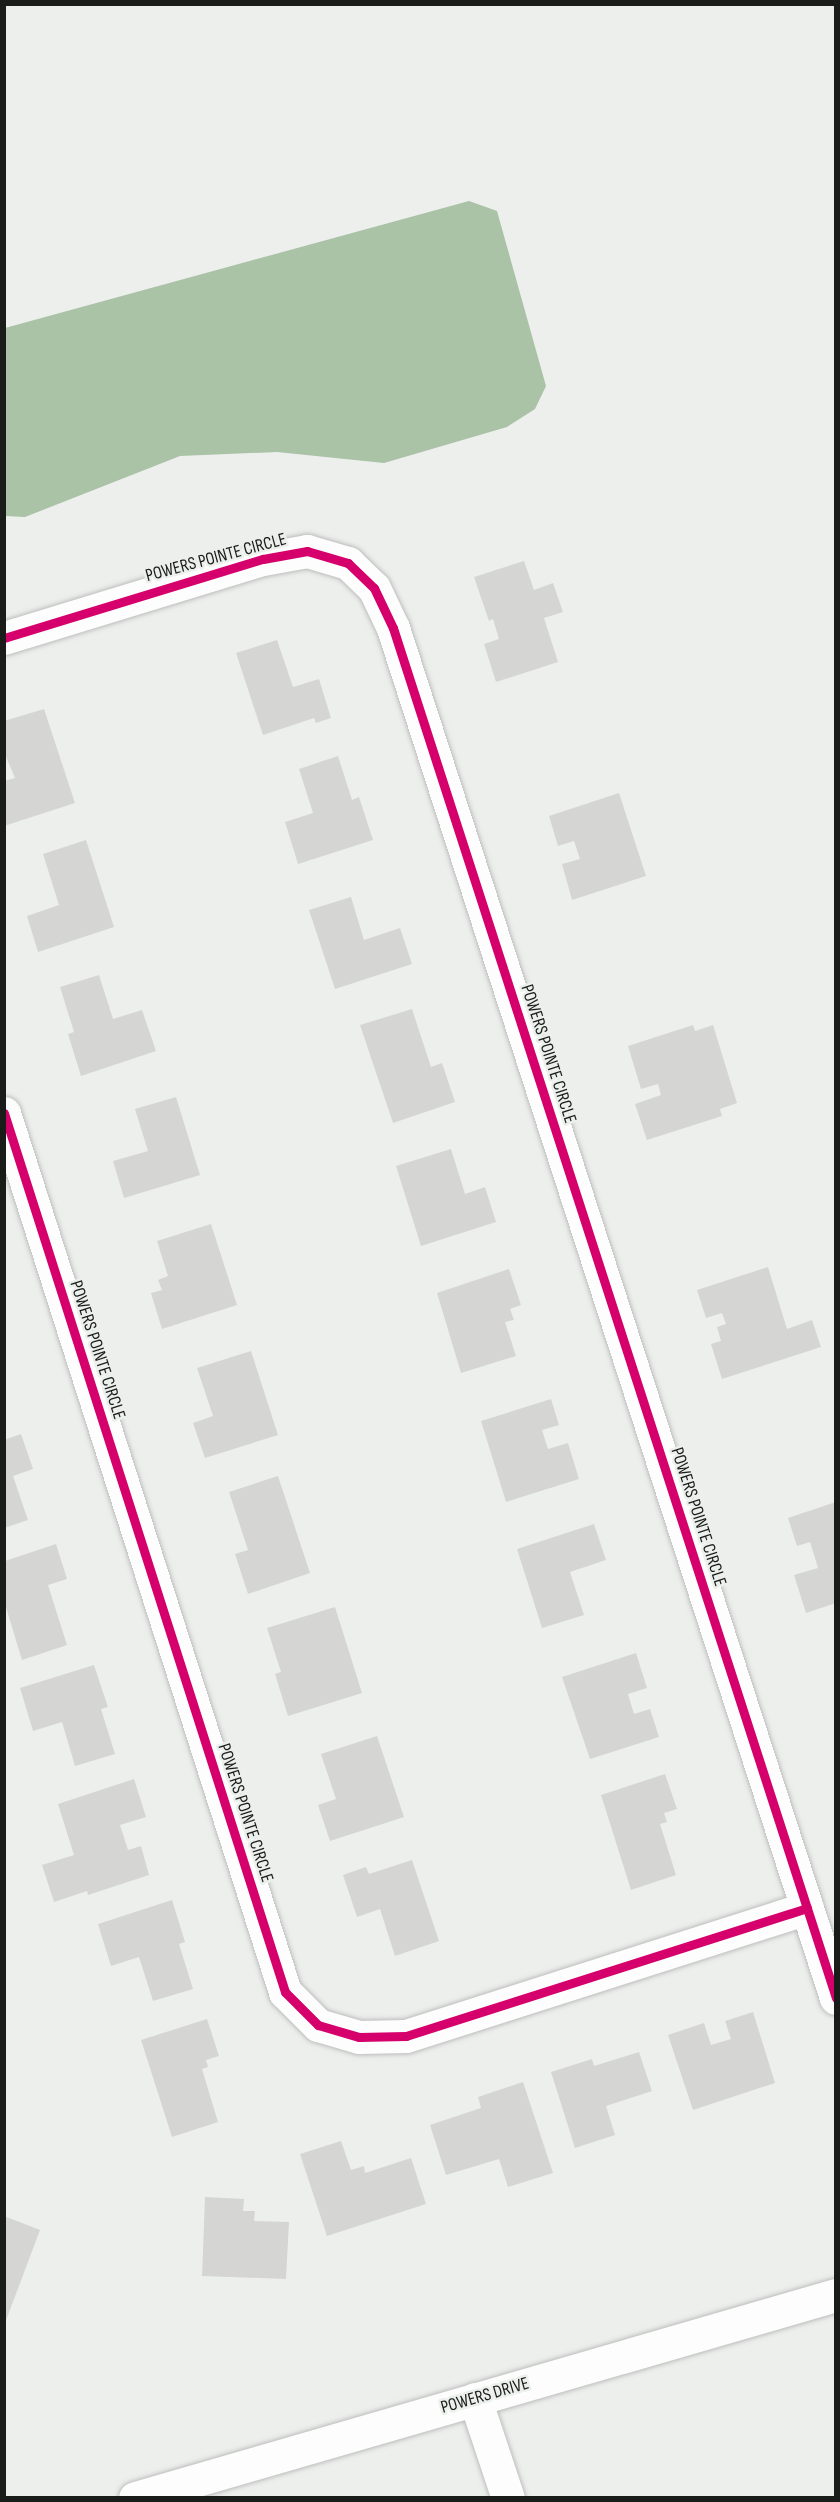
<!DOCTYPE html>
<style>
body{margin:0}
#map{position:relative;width:840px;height:2502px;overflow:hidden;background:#edefed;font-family:"Sofia Sans Condensed",sans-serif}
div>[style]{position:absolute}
.water>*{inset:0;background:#aac2a6}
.building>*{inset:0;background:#d5d6d4}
.roads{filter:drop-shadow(0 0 2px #bdbebd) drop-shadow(0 0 2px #bdbebd)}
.minor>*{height:33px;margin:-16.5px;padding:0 16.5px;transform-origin:16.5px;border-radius:16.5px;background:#fcfdfc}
.tertiary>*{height:33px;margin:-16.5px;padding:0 16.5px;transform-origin:16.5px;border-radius:16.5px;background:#fcfdfc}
.cycleway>*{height:9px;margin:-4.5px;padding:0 4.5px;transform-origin:4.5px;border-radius:4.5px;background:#d6006c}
span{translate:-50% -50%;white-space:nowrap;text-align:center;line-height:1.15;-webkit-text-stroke:5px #ecf0ec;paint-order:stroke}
.street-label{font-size:18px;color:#1a1c1a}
.frame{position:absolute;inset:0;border:6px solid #1a1c1a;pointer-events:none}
</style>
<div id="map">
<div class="water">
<div style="clip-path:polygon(469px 201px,497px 211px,546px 386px,535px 409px,507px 427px,384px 463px,277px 452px,180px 456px,25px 517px,5px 516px,5px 328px)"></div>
</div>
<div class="building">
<div style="clip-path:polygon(524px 561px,534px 590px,553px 583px,563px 612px,544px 618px,558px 662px,496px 682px,484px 644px,499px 639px,493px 619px,489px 621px,474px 577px)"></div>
<div style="clip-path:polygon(277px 640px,293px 687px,319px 679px,331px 718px,316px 723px,314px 718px,263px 735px,236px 653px)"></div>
<div style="clip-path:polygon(44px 709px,75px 803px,4px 826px,4px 781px,15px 778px,4px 752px,4px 721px)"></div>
<div style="clip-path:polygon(338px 756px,352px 800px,359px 797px,373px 840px,298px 864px,285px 822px,313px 813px,299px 769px)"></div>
<div style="clip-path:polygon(619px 793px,646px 876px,572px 900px,562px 864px,580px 859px,574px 841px,558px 846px,549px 816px)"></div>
<div style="clip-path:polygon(86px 840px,114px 927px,38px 952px,27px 916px,59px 905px,43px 854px)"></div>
<div style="clip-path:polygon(351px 897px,364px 940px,400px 928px,412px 964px,335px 989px,309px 910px)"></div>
<div style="clip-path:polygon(99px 975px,113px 1019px,142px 1010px,156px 1051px,81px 1076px,68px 1034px,74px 1032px,60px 987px)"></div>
<div style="clip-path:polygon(412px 1009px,431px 1067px,442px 1063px,455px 1102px,393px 1123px,360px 1025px)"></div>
<div style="clip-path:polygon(693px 1025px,695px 1031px,713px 1025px,737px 1103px,720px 1109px,722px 1116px,647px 1140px,635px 1104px,661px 1095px,658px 1084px,641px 1089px,628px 1046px)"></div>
<div style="clip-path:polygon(176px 1097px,200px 1175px,124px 1198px,113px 1161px,148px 1151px,135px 1109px)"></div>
<div style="clip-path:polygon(451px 1149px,465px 1194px,485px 1187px,496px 1222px,421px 1246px,396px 1166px)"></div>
<div style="clip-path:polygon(211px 1224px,237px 1305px,162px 1329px,151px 1293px,162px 1290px,158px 1280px,168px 1276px,157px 1241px)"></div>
<div style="clip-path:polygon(768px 1267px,787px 1329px,812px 1320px,821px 1347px,722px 1379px,711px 1344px,721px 1341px,717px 1327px,726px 1324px,722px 1313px,706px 1318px,697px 1290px)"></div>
<div style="clip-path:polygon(509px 1269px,521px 1305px,510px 1309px,514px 1320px,505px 1322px,516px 1356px,461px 1373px,437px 1293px)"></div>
<div style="clip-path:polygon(251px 1351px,278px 1435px,205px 1458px,193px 1423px,213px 1416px,197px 1368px)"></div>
<div style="clip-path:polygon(551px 1399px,559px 1425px,542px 1430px,548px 1449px,568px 1443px,579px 1479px,506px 1502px,481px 1421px)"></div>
<div style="clip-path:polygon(21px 1434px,33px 1469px,13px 1476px,28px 1520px,4px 1528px,4px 1440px)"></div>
<div style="clip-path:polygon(278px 1476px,310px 1573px,248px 1594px,235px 1554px,248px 1550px,229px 1492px)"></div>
<div style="clip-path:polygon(836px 1502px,836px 1603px,806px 1613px,794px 1575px,818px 1568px,810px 1542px,797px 1546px,788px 1518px)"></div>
<div style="clip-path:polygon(594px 1524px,606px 1560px,570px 1572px,584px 1615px,542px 1628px,517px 1549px)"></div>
<div style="clip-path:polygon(56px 1544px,67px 1579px,48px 1585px,67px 1645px,22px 1660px,5px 1604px,5px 1561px)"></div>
<div style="clip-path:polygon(335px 1607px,362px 1693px,288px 1716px,275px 1674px,281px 1672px,267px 1628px)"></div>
<div style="clip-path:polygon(636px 1653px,647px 1688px,628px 1694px,634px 1714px,650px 1709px,659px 1737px,590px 1759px,562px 1677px)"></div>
<div style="clip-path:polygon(94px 1665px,108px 1707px,101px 1709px,115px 1754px,75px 1766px,62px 1722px,33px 1731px,20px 1688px)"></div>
<div style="clip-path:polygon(377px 1736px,404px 1817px,330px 1841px,318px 1805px,336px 1799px,321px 1754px)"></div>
<div style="clip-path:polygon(665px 1774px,677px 1809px,664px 1813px,667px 1822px,660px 1824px,676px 1875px,631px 1890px,601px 1795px)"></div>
<div style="clip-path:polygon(134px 1779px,146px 1817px,120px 1825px,128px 1850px,141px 1846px,149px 1875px,88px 1895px,87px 1891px,54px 1902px,42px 1865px,74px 1855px,58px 1804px)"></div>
<div style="clip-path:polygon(412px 1860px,439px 1941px,395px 1956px,380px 1909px,357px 1917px,343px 1875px,366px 1867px,369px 1874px)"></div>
<div style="clip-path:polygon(172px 1900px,185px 1942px,179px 1944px,193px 1989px,153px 2001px,139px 1957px,111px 1966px,98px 1924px)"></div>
<div style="clip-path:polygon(753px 2012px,775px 2083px,693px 2110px,668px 2035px,704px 2023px,711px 2045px,731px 2039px,725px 2021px)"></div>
<div style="clip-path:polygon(207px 2019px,219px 2056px,206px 2060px,208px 2067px,202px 2069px,218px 2122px,172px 2137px,141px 2040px)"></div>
<div style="clip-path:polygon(639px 2052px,652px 2091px,606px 2106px,615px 2135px,575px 2148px,551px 2072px,592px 2059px,594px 2066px)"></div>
<div style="clip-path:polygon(523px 2082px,553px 2173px,508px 2187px,499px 2159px,446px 2175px,430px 2125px,481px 2108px,478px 2097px)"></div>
<div style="clip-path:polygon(341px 2141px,351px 2170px,364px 2166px,365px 2173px,411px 2158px,426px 2204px,327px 2236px,300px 2154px)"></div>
<div style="clip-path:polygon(205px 2197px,244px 2199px,243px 2211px,255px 2211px,254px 2221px,289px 2222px,286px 2279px,202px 2276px)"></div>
<div style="clip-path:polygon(4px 2216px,40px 2230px,5px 2323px,4px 2323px)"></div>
</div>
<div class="roads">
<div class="minor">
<div style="left:4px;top:638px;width:271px;rotate:-17deg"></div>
<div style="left:263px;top:559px;width:45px;rotate:-10.3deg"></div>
<div style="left:307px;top:551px;width:43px;rotate:16.3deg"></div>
<div style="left:348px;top:563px;width:36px;rotate:44deg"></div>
<div style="left:374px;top:588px;width:44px;rotate:64.6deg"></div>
<div style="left:393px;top:628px;width:1440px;rotate:72.08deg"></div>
<div style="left:4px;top:1113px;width:923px;rotate:72.27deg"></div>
<div style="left:285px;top:1992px;width:47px;rotate:45deg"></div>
<div style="left:318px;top:2025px;width:43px;rotate:16.3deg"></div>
<div style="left:359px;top:2037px;width:47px;rotate:-1.2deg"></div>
<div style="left:406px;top:2036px;width:421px;rotate:-17.7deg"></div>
<div style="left:475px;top:2399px;width:104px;rotate:71.6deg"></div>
</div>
<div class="tertiary">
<div style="left:135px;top:2498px;width:730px;rotate:-16.15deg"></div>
</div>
</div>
<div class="cycleway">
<div style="left:4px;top:638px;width:271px;rotate:-17deg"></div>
<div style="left:263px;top:559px;width:45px;rotate:-10.3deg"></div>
<div style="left:307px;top:551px;width:43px;rotate:16.3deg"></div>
<div style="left:348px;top:563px;width:36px;rotate:44deg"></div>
<div style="left:374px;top:588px;width:44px;rotate:64.6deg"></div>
<div style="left:393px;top:628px;width:1440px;rotate:72.08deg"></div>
<div style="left:4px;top:1113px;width:923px;rotate:72.27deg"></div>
<div style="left:285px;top:1992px;width:47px;rotate:45deg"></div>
<div style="left:318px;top:2025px;width:43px;rotate:16.3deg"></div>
<div style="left:359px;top:2037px;width:47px;rotate:-1.2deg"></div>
<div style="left:406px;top:2036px;width:421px;rotate:-17.7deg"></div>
</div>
<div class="street-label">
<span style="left:216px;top:558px;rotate:-15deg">POWERS POINTE CIRCLE</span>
<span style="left:548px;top:1054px;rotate:72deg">POWERS POINTE CIRCLE</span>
<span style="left:97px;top:1350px;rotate:72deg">POWERS POINTE CIRCLE</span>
<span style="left:698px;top:1517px;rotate:72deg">POWERS POINTE CIRCLE</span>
<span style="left:245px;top:1813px;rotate:72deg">POWERS POINTE CIRCLE</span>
<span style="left:485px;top:2396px;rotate:-16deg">POWERS DRIVE</span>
</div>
<div class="frame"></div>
</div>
